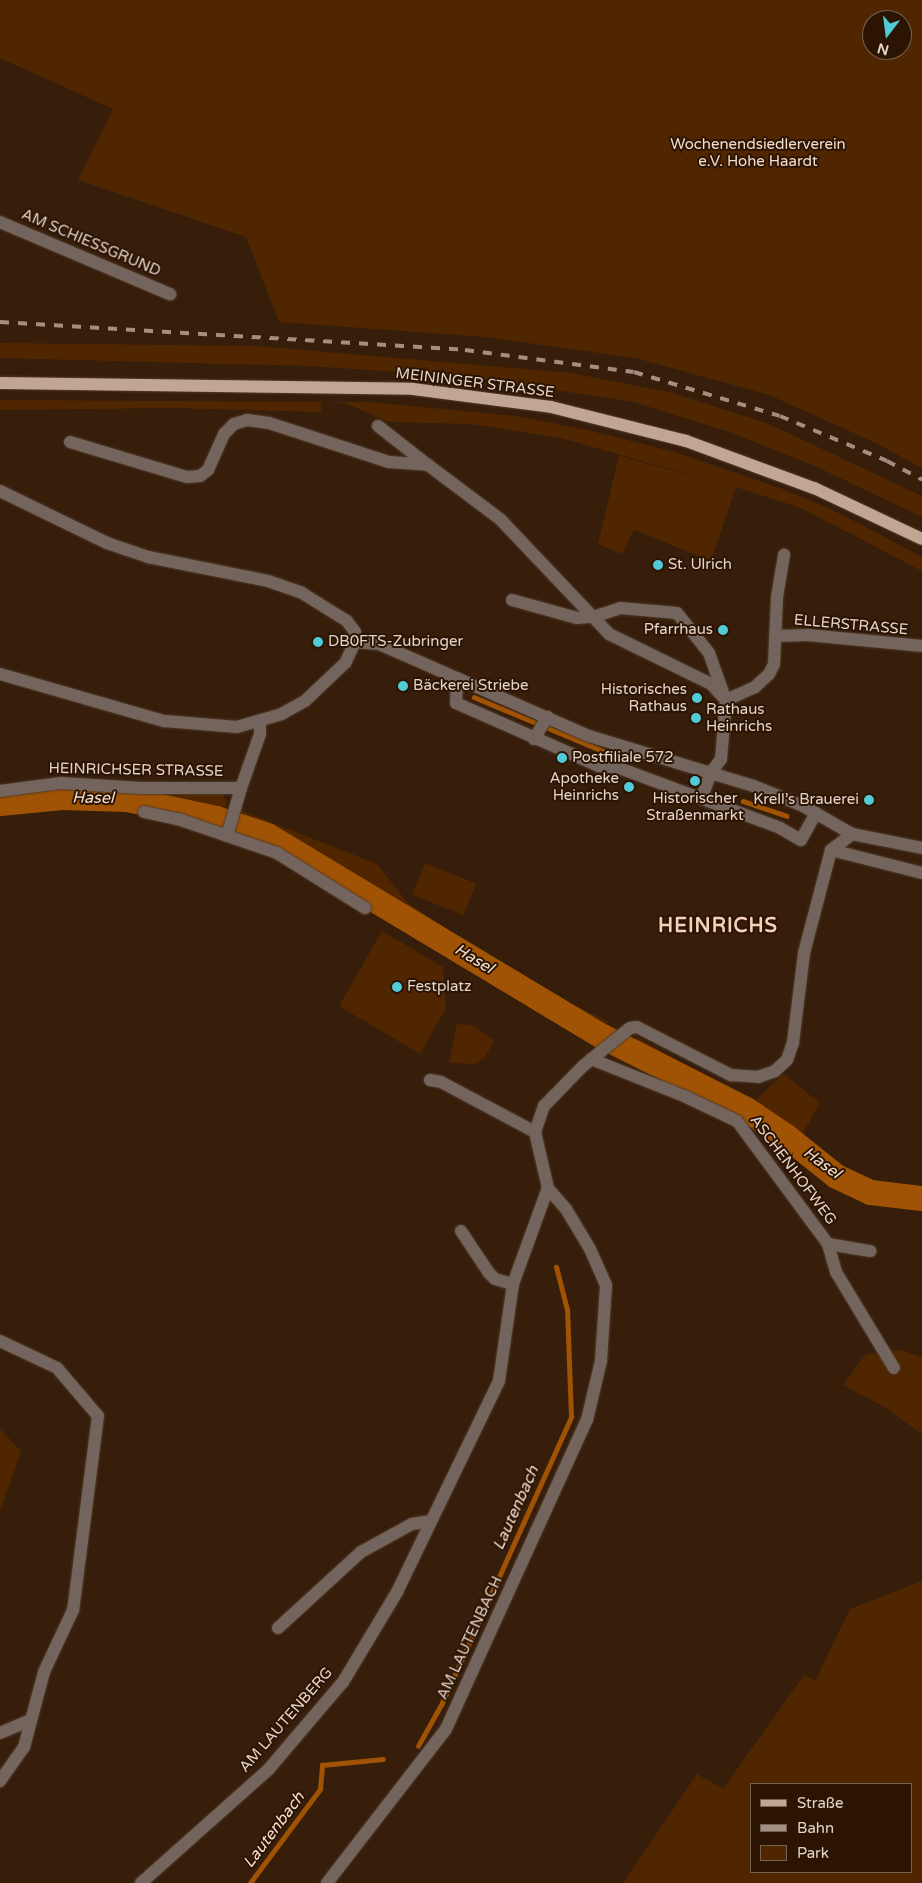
<!DOCTYPE html>
<meta charset="utf-8">
<style>
body{margin:0}
#map{position:relative;width:922px;height:1883px;overflow:hidden;background:#361e0b;font-family:"Varela Round",sans-serif}
div>[style]{position:absolute}
.green>*{inset:0;background:#502601;transform-origin:0 0}
.stream>*{height:4.5px;margin:-2.25px;padding:0 2.25px;transform-origin:2.25px;border-radius:2.25px;background:#a05304}
.river>*{height:25px;margin:-12.5px;padding:0 12.5px;transform-origin:12.5px;border-radius:12.5px;background:#a05304}
.roads{filter:drop-shadow(0 0 1px #523b29) drop-shadow(0 0 1px #523b29)}
.minor>*{height:12px;margin:-6px;padding:0 6px;transform-origin:6px;border-radius:6px;background:#73655d}
.major>*{height:12px;margin:-6px;padding:0 6px;transform-origin:6px;border-radius:6px;background:#c2a694}
.rail>*{height:4px;margin-top:-2px;transform-origin:0;background:repeating-linear-gradient(90deg,#a28f81 0 9px,transparent 0 18px)}
.dots>*{width:14px;height:14px;translate:-50% -50%;box-sizing:border-box;border:2px solid #2c1403;border-radius:50%}
span{translate:-50% -50%;white-space:nowrap;text-align:center;line-height:1.15;-webkit-text-stroke:4px #2c1403;paint-order:stroke}
.park-label{font-size:15px;color:#f3ddce}
.street-label{font-size:15px;color:#e5d4c9}
.poi-label{font-size:15px;color:#e5d4c9}
.left{translate:0 -50%;text-align:left}
.right{translate:-100% -50%;text-align:right}
.water-label{font-size:16px;color:#f4ded0;font-style:italic}
.district-label{font-size:20px;color:#f3d1ba;font-weight:700;letter-spacing:1px}
.legend{position:absolute;left:750px;top:1783px;width:162px;height:90px;box-sizing:border-box;background:#2c1403;border:1px solid #766152;margin:0;padding:6px 9px;list-style:none;font-size:15px;color:#e5d4c9}
.legend li{display:flex;align-items:center;gap:10px;height:25px}
.legend b{width:25px;border:1px solid #766152}
.north{position:absolute;left:862px;top:10px;width:50px;height:50px;box-sizing:border-box;background:#2c1403;border:1px solid #766152;border-radius:50%;rotate:195deg;font-size:14px;font-weight:700;line-height:20px;text-align:center;color:#e5d4c9}
.north::after{content:'';display:block;margin:auto;width:18px;height:22px;background:#52cbd9;clip-path:polygon(50% 0,100% 100%,50% 72%,0 100%)}
</style>
<div id="map">
<div class="green">
<div style="clip-path:polygon(evenodd,0 0,922px 0,922px 468px,874px 442px,769px 395px,635px 358px,485px 337px,279px 322px,246px 237px,78px 180px,113px 109px,0 58px,0 0,872px 20px,902px 20px,902px 50px,872px 50px,872px 20px)"></div>
<div style="clip-path:polygon(0 343px,256px 346px,571px 373px,673px 393px,769px 424px,922px 496px,922px 517px,813px 465px,726px 431px,634px 402px,462px 376px,308px 366px,0 358px)"></div>
<div style="clip-path:polygon(0 400px,369px 402px,516px 416px,587px 430px,678px 453px,785px 490px,841px 514px,922px 557px,922px 571px,801px 508px,736px 487px,711px 561px,634px 530px,622px 554px,598px 544px,619px 456px,715px 482px,561px 438px,471px 424px,389px 422px,345px 403px,322px 402px,321px 412px,173px 408px,0 410px)"></div>
<div style="clip-path:polygon(215px 791px,223px 795px,227px 803px,225px 810px,154px 794px)"></div>
<div style="clip-path:polygon(240px 810px,377px 864px,407px 902px,476px 950px,525px 981px,609px 1022px,586px 1041px,299px 861px,298px 855px,236px 830px)"></div>
<div style="left:425px;top:863px;width:55px;height:34px;rotate:22deg"></div>
<div style="clip-path:polygon(382px 931px,443px 967px,446px 1008px,420px 1054px,339px 1006px)"></div>
<div style="clip-path:polygon(457px 1024px,475px 1026px,494px 1041px,485px 1057px,476px 1064px,449px 1063px)"></div>
<div style="clip-path:polygon(637px 1037px,751px 1105px,783px 1074px,820px 1103px,799px 1140px,833px 1162px,824px 1177px,749px 1123px,609px 1055px)"></div>
<div style="clip-path:polygon(900px 1350px,922px 1357px,922px 1434px,886px 1408px,843px 1385px,866px 1354px)"></div>
<div style="clip-path:polygon(0 1429px,21px 1451px,0 1511px)"></div>
<div style="clip-path:polygon(evenodd,922px 1581px,922px 1883px,623px 1883px,697px 1774px,723px 1789px,804px 1675px,815px 1681px,850px 1609px,922px 1581px,751px 1784px,911px 1784px,911px 1872px,751px 1872px,751px 1784px)"></div>
</div>
<div class="stream">
<div style="left:474px;top:697px;width:147px;rotate:22.7deg"></div>
<div style="left:743px;top:801px;width:46px;rotate:18.8deg"></div>
<div style="left:418px;top:1746px;width:49px;rotate:-60.8deg"></div>
<div style="left:442px;top:1703px;width:314px;rotate:-65.7deg"></div>
<div style="left:571px;top:1417px;width:107px;rotate:-92.1deg"></div>
<div style="left:567px;top:1310px;width:44px;rotate:-104.3deg"></div>
<div style="left:250px;top:1883px;width:117px;rotate:-53.3deg"></div>
<div style="left:320px;top:1789px;width:24px;rotate:-85deg"></div>
<div style="left:322px;top:1765px;width:61px;rotate:-5.6deg"></div>
</div>
<div class="river">
<div style="left:0;top:803px;width:62px;rotate:-5.5deg"></div>
<div style="left:62px;top:797px;width:65px;rotate:1.8deg"></div>
<div style="left:127px;top:799px;width:91px;rotate:12.1deg"></div>
<div style="left:216px;top:818px;width:54px;rotate:18.4deg"></div>
<div style="left:267px;top:835px;width:391px;rotate:31deg"></div>
<div style="left:602px;top:1036px;width:161px;rotate:26.9deg"></div>
<div style="left:746px;top:1109px;width:48px;rotate:34deg"></div>
<div style="left:786px;top:1136px;width:64px;rotate:38.7deg"></div>
<div style="left:836px;top:1176px;width:38px;rotate:25deg"></div>
<div style="left:870px;top:1192px;width:52px;rotate:6.6deg"></div>
</div>
<div class="roads">
<div class="minor">
<div style="left:0;top:222px;width:185px;rotate:23deg"></div>
<div style="left:378px;top:426px;width:63px;rotate:38deg"></div>
<div style="left:70px;top:442px;width:122px;rotate:16.7deg"></div>
<div style="left:187px;top:477px;width:13px;rotate:-4deg"></div>
<div style="left:200px;top:476px;width:10px;rotate:-37deg"></div>
<div style="left:208px;top:470px;width:39px;rotate:-66deg"></div>
<div style="left:224px;top:434px;width:14px;rotate:-45deg"></div>
<div style="left:234px;top:424px;width:14px;rotate:-17deg"></div>
<div style="left:247px;top:420px;width:22px;rotate:8deg"></div>
<div style="left:269px;top:423px;width:126px;rotate:18deg"></div>
<div style="left:389px;top:462px;width:39px;rotate:4deg"></div>
<div style="left:428px;top:465px;width:90px;rotate:36.9deg"></div>
<div style="left:500px;top:519px;width:158px;rotate:46.5deg"></div>
<div style="left:609px;top:634px;width:114px;rotate:26.1deg"></div>
<div style="left:711px;top:684px;width:22px;rotate:47deg"></div>
<div style="left:0;top:491px;width:119px;rotate:25.9deg"></div>
<div style="left:107px;top:543px;width:43px;rotate:18.9deg"></div>
<div style="left:148px;top:557px;width:122px;rotate:11.3deg"></div>
<div style="left:268px;top:581px;width:36px;rotate:19deg"></div>
<div style="left:302px;top:593px;width:53px;rotate:31.9deg"></div>
<div style="left:347px;top:621px;width:14px;rotate:54deg"></div>
<div style="left:355px;top:632px;width:10px;rotate:90deg"></div>
<div style="left:355px;top:642px;width:23px;rotate:115deg"></div>
<div style="left:345px;top:663px;width:55px;rotate:136.5deg"></div>
<div style="left:305px;top:701px;width:26px;rotate:151deg"></div>
<div style="left:282px;top:714px;width:47px;rotate:163.9deg"></div>
<div style="left:237px;top:727px;width:73px;rotate:-175.3deg"></div>
<div style="left:164px;top:721px;width:171px;rotate:-164deg"></div>
<div style="left:512px;top:600px;width:67px;rotate:15.5deg"></div>
<div style="left:577px;top:618px;width:16px;rotate:-4deg"></div>
<div style="left:593px;top:617px;width:28px;rotate:-18deg"></div>
<div style="left:620px;top:608px;width:57px;rotate:5deg"></div>
<div style="left:677px;top:613px;width:51px;rotate:51.3deg"></div>
<div style="left:709px;top:653px;width:48px;rotate:70.4deg"></div>
<div style="left:777px;top:636px;width:31px;rotate:-2deg"></div>
<div style="left:808px;top:635px;width:115px;rotate:5.5deg"></div>
<div style="left:355px;top:642px;width:24px;rotate:5deg"></div>
<div style="left:379px;top:644px;width:229px;rotate:23.7deg"></div>
<div style="left:589px;top:736px;width:172px;rotate:16.9deg"></div>
<div style="left:754px;top:786px;width:53px;rotate:22.2deg"></div>
<div style="left:803px;top:806px;width:56px;rotate:29.7deg"></div>
<div style="left:852px;top:834px;width:71px;rotate:11.3deg"></div>
<div style="left:457px;top:678px;width:25px;rotate:92deg"></div>
<div style="left:456px;top:703px;width:156px;rotate:23.8deg"></div>
<div style="left:599px;top:766px;width:20px;rotate:6deg"></div>
<div style="left:619px;top:768px;width:172px;rotate:20.4deg"></div>
<div style="left:780px;top:828px;width:24px;rotate:30deg"></div>
<div style="left:801px;top:840px;width:31px;rotate:-61deg"></div>
<div style="left:534px;top:739px;width:26px;rotate:-59deg"></div>
<div style="left:0;top:791px;width:62px;rotate:-7.5deg"></div>
<div style="left:61px;top:783px;width:80px;rotate:3.6deg"></div>
<div style="left:141px;top:788px;width:100px"></div>
<div style="left:241px;top:788px;width:57px;rotate:-70.6deg"></div>
<div style="left:260px;top:734px;width:13px;rotate:-90deg"></div>
<div style="left:701px;top:799px;width:30px;rotate:-69deg"></div>
<div style="left:712px;top:771px;width:15px;rotate:-53deg"></div>
<div style="left:721px;top:759px;width:59px;rotate:-85.2deg"></div>
<div style="left:726px;top:700px;width:32px;rotate:-24deg"></div>
<div style="left:755px;top:687px;width:19px;rotate:-43deg"></div>
<div style="left:769px;top:674px;width:11px;rotate:-63deg"></div>
<div style="left:774px;top:664px;width:67px;rotate:-87.4deg"></div>
<div style="left:777px;top:597px;width:43px;rotate:-80.5deg"></div>
<div style="left:144px;top:812px;width:35px;rotate:12deg"></div>
<div style="left:178px;top:819px;width:105px;rotate:19deg"></div>
<div style="left:277px;top:853px;width:104px;rotate:32deg"></div>
<div style="left:227px;top:836px;width:50px;rotate:-73.7deg"></div>
<div style="left:831px;top:850px;width:94px;rotate:14.2deg"></div>
<div style="left:591px;top:1059px;width:100px;rotate:21.7deg"></div>
<div style="left:684px;top:1096px;width:59px;rotate:25.3deg"></div>
<div style="left:737px;top:1121px;width:153px;rotate:53.5deg"></div>
<div style="left:828px;top:1244px;width:29px;rotate:74deg"></div>
<div style="left:836px;top:1272px;width:112px;rotate:58.9deg"></div>
<div style="left:430px;top:1080px;width:11px;rotate:10deg"></div>
<div style="left:441px;top:1082px;width:106px;rotate:28deg"></div>
<div style="left:461px;top:1231px;width:50px;rotate:56.3deg"></div>
<div style="left:489px;top:1273px;width:8px;rotate:45deg"></div>
<div style="left:495px;top:1279px;width:19px;rotate:16deg"></div>
<div style="left:828px;top:1244px;width:43px;rotate:9.5deg"></div>
<div style="left:0;top:1341px;width:63px;rotate:25.3deg"></div>
<div style="left:57px;top:1368px;width:63px;rotate:49.5deg"></div>
<div style="left:98px;top:1416px;width:196px;rotate:97.3deg"></div>
<div style="left:73px;top:1610px;width:68px;rotate:115.1deg"></div>
<div style="left:44px;top:1672px;width:78px;rotate:104.9deg"></div>
<div style="left:24px;top:1747px;width:42px;rotate:125.2deg"></div>
<div style="left:278px;top:1628px;width:113px;rotate:-42.5deg"></div>
<div style="left:361px;top:1552px;width:58px;rotate:-28.8deg"></div>
<div style="left:412px;top:1524px;width:19px;rotate:-9deg"></div>
<div style="left:0;top:1733px;width:33px;rotate:-23deg"></div>
<div style="left:141px;top:1883px;width:170px;rotate:-41.7deg"></div>
<div style="left:268px;top:1770px;width:116px;rotate:-49.6deg"></div>
<div style="left:343px;top:1682px;width:105px;rotate:-59deg"></div>
<div style="left:397px;top:1592px;width:234px;rotate:-64.2deg"></div>
<div style="left:499px;top:1381px;width:98px;rotate:-81.8deg"></div>
<div style="left:513px;top:1284px;width:102px;rotate:-70deg"></div>
<div style="left:548px;top:1188px;width:57px;rotate:-103.1deg"></div>
<div style="left:535px;top:1132px;width:28px;rotate:-71deg"></div>
<div style="left:544px;top:1106px;width:56px;rotate:-45.7deg"></div>
<div style="left:583px;top:1066px;width:60px;rotate:-39deg"></div>
<div style="left:630px;top:1028px;width:7px;rotate:-8deg"></div>
<div style="left:637px;top:1027px;width:106px;rotate:27.1deg"></div>
<div style="left:731px;top:1075px;width:27px;rotate:4deg"></div>
<div style="left:758px;top:1077px;width:18px;rotate:-19deg"></div>
<div style="left:775px;top:1071px;width:16px;rotate:-43deg"></div>
<div style="left:787px;top:1060px;width:18px;rotate:-71deg"></div>
<div style="left:793px;top:1043px;width:91px;rotate:-83deg"></div>
<div style="left:804px;top:953px;width:106px;rotate:-75.3deg"></div>
<div style="left:831px;top:850px;width:26px;rotate:-37deg"></div>
<div style="left:327px;top:1883px;width:195px;rotate:-52.3deg"></div>
<div style="left:446px;top:1729px;width:340px;rotate:-65.5deg"></div>
<div style="left:587px;top:1420px;width:61px;rotate:-76.7deg"></div>
<div style="left:601px;top:1361px;width:76px;rotate:-86.2deg"></div>
<div style="left:606px;top:1285px;width:39px;rotate:-114deg"></div>
<div style="left:590px;top:1249px;width:47px;rotate:-121deg"></div>
<div style="left:566px;top:1209px;width:28px;rotate:-131deg"></div>
</div>
<div class="major">
<div style="left:0;top:383px;width:413px;rotate:0.8deg"></div>
<div style="left:413px;top:389px;width:139px;rotate:7.4deg"></div>
<div style="left:551px;top:407px;width:139px;rotate:14.1deg"></div>
<div style="left:686px;top:441px;width:136px;rotate:20.2deg"></div>
<div style="left:814px;top:488px;width:119px;rotate:25.3deg"></div>
</div>
</div>
<div class="rail">
<div style="left:0;top:322px;width:466px;rotate:3.4deg"></div>
<div style="left:465px;top:350px;width:170px;rotate:7.4deg"></div>
<div style="left:634px;top:372px;width:152px;rotate:16.8deg"></div>
<div style="left:780px;top:416px;width:116px;rotate:22.8deg"></div>
<div style="left:887px;top:461px;width:40px;rotate:28deg"></div>
</div>
<div class="dots">
<div style="left:658px;top:565px;background:#52cbd9"></div>
<div style="left:723px;top:630px;background:#52cbd9"></div>
<div style="left:318px;top:642px;background:#52cbd9"></div>
<div style="left:403px;top:686px;background:#52cbd9"></div>
<div style="left:697px;top:698px;background:#52cbd9"></div>
<div style="left:696px;top:718px;background:#52cbd9"></div>
<div style="left:562px;top:758px;background:#52cbd9"></div>
<div style="left:695px;top:781px;background:#52cbd9"></div>
<div style="left:629px;top:787px;background:#52cbd9"></div>
<div style="left:869px;top:800px;background:#52cbd9"></div>
<div style="left:397px;top:987px;background:#52cbd9"></div>
</div>
<div class="park-label">
<span style="left:758px;top:153px">Wochenendsiedlerverein<br>e.V. Hohe Haardt</span>
</div>
<div class="street-label">
<span style="left:91px;top:243px;rotate:23deg">AM SCHIESSGRUND</span>
<span style="left:475px;top:383px;rotate:7deg">MEININGER STRASSE</span>
<span style="left:851px;top:625px;rotate:5deg">ELLERSTRASSE</span>
<span style="left:136px;top:770px;rotate:1deg">HEINRICHSER STRASSE</span>
<span style="left:793px;top:1170px;rotate:53deg">ASCHENHOFWEG</span>
<span style="left:470px;top:1638px;rotate:-65deg">AM LAUTENBACH</span>
<span style="left:286px;top:1720px;rotate:-49deg">AM LAUTENBERG</span>
</div>
<div class="poi-label">
<span class="left" style="left:668px;top:565px">St. Ulrich</span>
<span class="right" style="left:713px;top:630px">Pfarrhaus</span>
<span class="left" style="left:328px;top:642px">DB0FTS-Zubringer</span>
<span class="left" style="left:413px;top:686px">Bäckerei Striebe</span>
<span class="right" style="left:687px;top:698px">Historisches<br>Rathaus</span>
<span class="left" style="left:706px;top:718px">Rathaus<br>Heinrichs</span>
<span class="left" style="left:572px;top:758px">Postfiliale 572</span>
<span class="right" style="left:619px;top:787px">Apotheke<br>Heinrichs</span>
<span style="left:695px;top:807px">Historischer<br>Straßenmarkt</span>
<span class="right" style="left:859px;top:800px">Krell’s Brauerei</span>
<span class="left" style="left:407px;top:987px">Festplatz</span>
</div>
<div class="water-label">
<span style="left:93px;top:798px;rotate:1deg">Hasel</span>
<span style="left:474px;top:959px;rotate:31deg">Hasel</span>
<span style="left:822px;top:1163px;rotate:36deg">Hasel</span>
<span style="left:516px;top:1508px;rotate:-66deg">Lautenbach</span>
<span style="left:274px;top:1830px;rotate:-53deg">Lautenbach</span>
</div>
<div class="district-label">
<span style="left:718px;top:926px">HEINRICHS</span>
</div>
<ul class="legend">
<li><b style="height:6px;background:#c2a694"></b>Straße</li>
<li><b style="height:6px;background:#a28f81"></b>Bahn</li>
<li><b style="height:14px;background:#502601"></b>Park</li>
</ul>
<div class="north">N</div>
</div>
